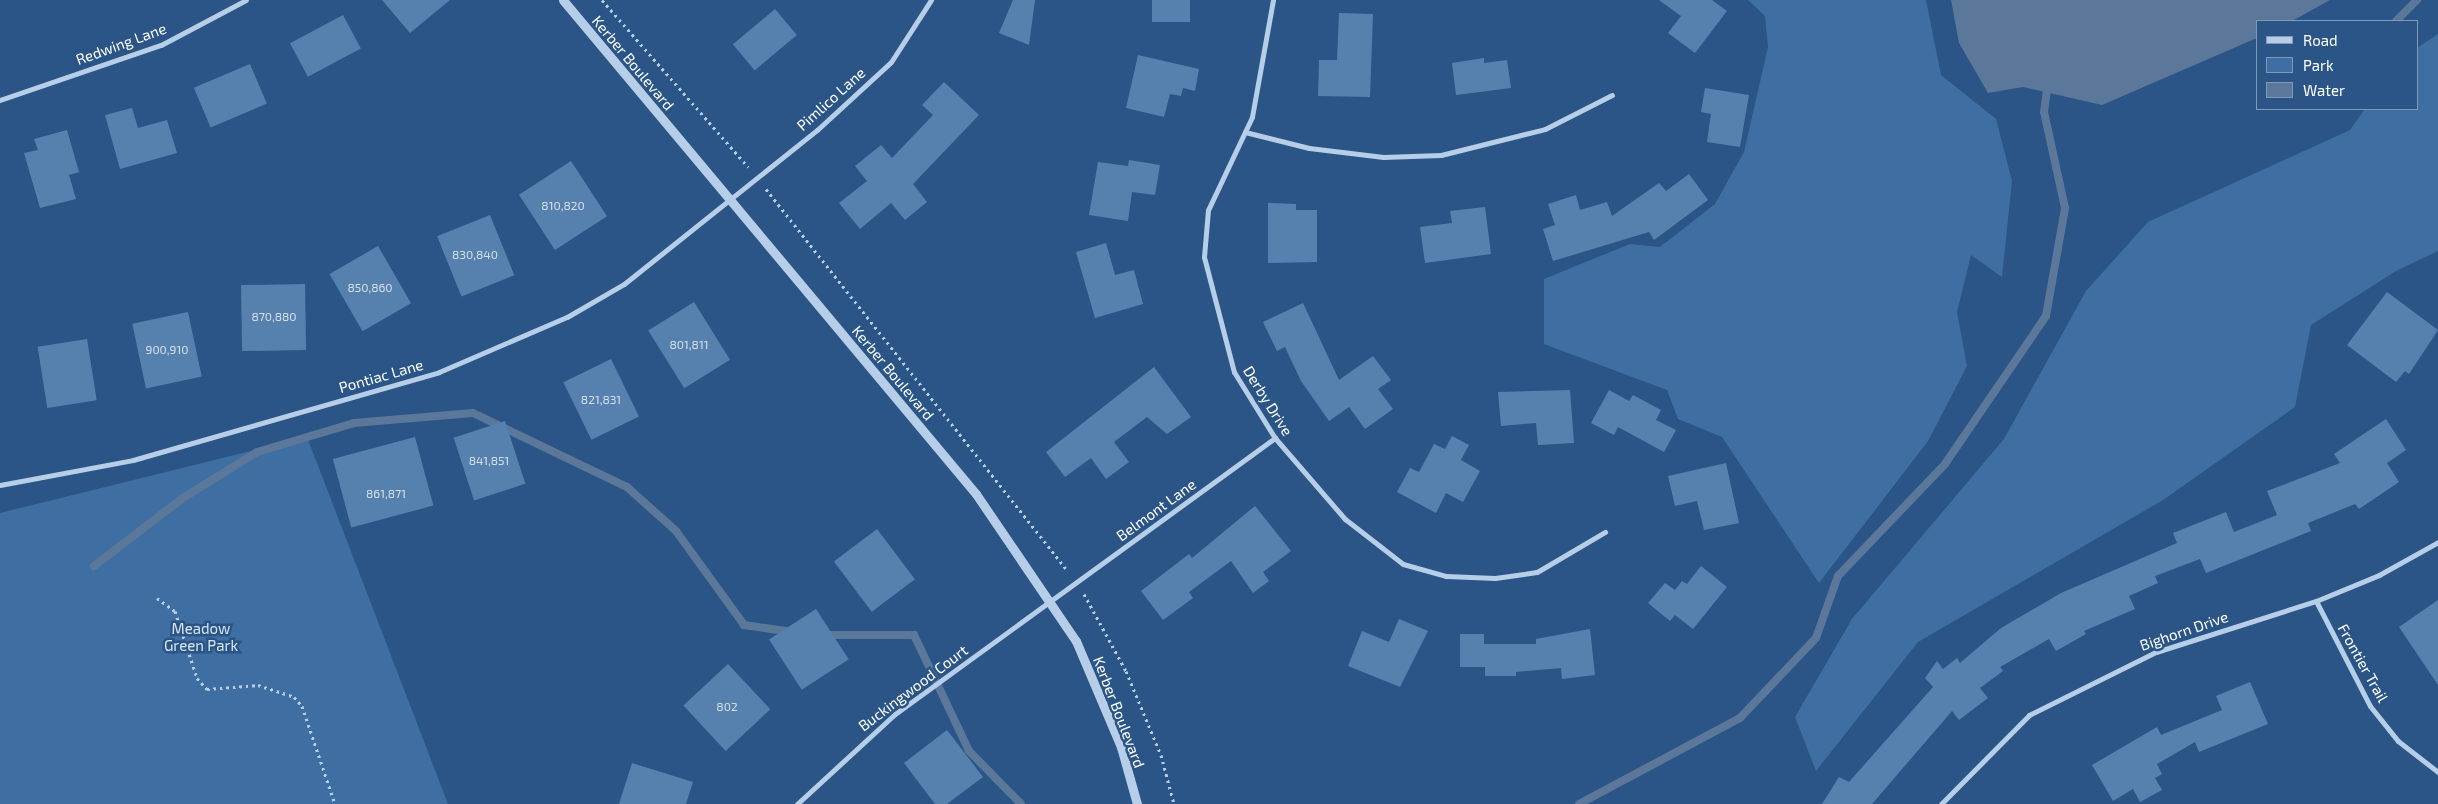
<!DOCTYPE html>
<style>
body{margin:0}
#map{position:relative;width:2438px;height:804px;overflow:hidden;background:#2a5586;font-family:"Exo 2",sans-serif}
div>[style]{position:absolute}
.green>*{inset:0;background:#3f6fa2}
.water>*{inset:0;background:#5b789a}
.stream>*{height:8px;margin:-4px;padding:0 4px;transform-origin:4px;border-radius:4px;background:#5b789a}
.building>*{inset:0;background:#5681af;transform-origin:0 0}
.path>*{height:3px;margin-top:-1.5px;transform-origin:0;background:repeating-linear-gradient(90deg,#b6cee7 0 2.5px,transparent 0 6.5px)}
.minor>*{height:5px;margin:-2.5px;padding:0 2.5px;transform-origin:2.5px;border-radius:2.5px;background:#b6cee7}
.tertiary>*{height:9px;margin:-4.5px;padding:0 4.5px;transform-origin:4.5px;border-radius:4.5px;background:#b6cee7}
span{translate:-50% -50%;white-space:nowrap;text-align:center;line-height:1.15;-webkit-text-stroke:5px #2a5586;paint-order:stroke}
.number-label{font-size:12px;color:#d5e0eb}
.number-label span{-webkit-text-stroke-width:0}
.street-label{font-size:15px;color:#fff}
.park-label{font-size:15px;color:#d9e7f6}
.legend{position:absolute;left:2256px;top:20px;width:162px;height:90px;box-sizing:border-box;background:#2a5586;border:1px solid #7f99b6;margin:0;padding:6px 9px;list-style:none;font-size:15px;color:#fff}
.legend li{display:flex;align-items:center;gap:10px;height:25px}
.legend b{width:25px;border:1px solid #7f99b6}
</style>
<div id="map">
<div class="green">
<div style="clip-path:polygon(1748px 0,1926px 0,1941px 75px,1996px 119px,2012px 181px,2002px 277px,1971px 255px,1957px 312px,1967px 366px,1928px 441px,1819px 583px,1722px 437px,1678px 419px,1667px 390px,1544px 344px,1544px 279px,1630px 244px,1660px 247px,1715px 204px,1744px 152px,1768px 47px,1765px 16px)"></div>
<div style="clip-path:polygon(2438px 34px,2438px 251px,2396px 271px,2311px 325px,2295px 407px,2163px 500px,1918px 642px,1816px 771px,1795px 717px,1852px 619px,2004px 439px,2086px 291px,2148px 222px,2350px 130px,2365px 109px,2417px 109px,2417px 48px)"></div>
<div style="clip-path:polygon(307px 437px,448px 804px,0 804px,0 513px)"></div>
</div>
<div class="water">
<div style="clip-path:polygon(1951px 0,2330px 0,2292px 21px,2257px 21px,2257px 38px,2102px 105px,2023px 87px,1988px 93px,1959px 43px)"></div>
</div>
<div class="stream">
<div style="left:2396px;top:21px;width:30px;rotate:-45deg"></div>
<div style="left:94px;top:566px;width:112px;rotate:-37.4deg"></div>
<div style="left:183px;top:498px;width:87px;rotate:-31.9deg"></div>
<div style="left:257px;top:452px;width:101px;rotate:-16.6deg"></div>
<div style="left:354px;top:423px;width:119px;rotate:-4.8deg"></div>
<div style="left:473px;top:413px;width:171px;rotate:25.7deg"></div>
<div style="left:627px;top:487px;width:66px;rotate:41.9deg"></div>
<div style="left:676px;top:531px;width:116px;rotate:54.1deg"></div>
<div style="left:744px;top:625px;width:49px;rotate:8.3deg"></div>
<div style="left:823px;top:635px;width:91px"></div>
<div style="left:914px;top:635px;width:128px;rotate:64.6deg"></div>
<div style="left:969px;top:751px;width:74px;rotate:45.5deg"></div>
<div style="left:1579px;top:804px;width:183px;rotate:-28.1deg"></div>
<div style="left:1740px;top:718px;width:110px;rotate:-46.5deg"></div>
<div style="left:1816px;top:638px;width:66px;rotate:-70.5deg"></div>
<div style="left:1838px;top:576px;width:155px;rotate:-46.3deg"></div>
<div style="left:1945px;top:464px;width:179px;rotate:-55.7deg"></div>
<div style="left:2046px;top:316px;width:110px;rotate:-80deg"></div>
<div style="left:2065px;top:208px;width:98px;rotate:-102.3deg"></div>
<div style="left:2044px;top:112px;width:29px;rotate:-82deg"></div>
</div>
<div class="building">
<div style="clip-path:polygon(382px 0,450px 0,410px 33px)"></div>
<div style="clip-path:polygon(1013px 0,1035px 0,1029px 45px,999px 33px)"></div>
<div style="left:1152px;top:0;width:38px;height:22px"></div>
<div style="clip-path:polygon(1659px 0,1712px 0,1727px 11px,1695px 53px,1668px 33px,1681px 16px)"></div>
<div style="left:775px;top:9px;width:34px;height:55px;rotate:50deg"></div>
<div style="clip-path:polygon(1339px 13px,1373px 14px,1370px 97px,1318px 96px,1319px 60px,1337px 60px)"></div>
<div style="left:343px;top:15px;width:38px;height:60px;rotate:62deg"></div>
<div style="clip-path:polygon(1138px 55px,1199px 69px,1195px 91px,1183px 88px,1181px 96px,1170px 94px,1164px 117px,1126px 108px)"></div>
<div style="clip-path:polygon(1484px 58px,1484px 63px,1507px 60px,1511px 88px,1456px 95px,1452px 63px)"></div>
<div style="left:250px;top:64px;width:43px;height:61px;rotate:67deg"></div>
<div style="clip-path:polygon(944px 82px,979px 115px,913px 184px,927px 202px,905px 220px,891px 203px,860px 229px,839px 203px,867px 181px,855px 166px,881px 145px,892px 158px,933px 115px,922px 105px)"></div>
<div style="clip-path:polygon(1705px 88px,1749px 95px,1740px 147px,1707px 142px,1711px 114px,1701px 112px)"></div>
<div style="clip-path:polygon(132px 108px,138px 128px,167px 120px,177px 153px,120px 169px,105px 115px)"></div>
<div style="clip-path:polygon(67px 130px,79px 172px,69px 175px,76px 199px,40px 208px,24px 153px,38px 150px,34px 139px)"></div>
<div style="clip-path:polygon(1129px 160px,1160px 165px,1155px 195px,1132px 192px,1128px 221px,1089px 215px,1098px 162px,1128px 166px)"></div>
<div style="left:571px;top:161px;width:66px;height:62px;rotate:57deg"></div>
<div style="clip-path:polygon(1689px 174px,1708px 200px,1654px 240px,1649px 232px,1553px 261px,1543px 229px,1555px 225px,1548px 204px,1576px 195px,1580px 210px,1607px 202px,1612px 216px,1659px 183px,1666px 191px)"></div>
<div style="clip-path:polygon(1268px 203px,1296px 204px,1296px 210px,1317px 210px,1317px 262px,1268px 263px)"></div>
<div style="clip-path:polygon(1485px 207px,1491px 254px,1425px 263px,1420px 227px,1452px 223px,1450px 211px)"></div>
<div style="left:490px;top:215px;width:65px;height:57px;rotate:68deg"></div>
<div style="clip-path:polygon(1106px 243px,1115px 275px,1134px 270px,1143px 304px,1095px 318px,1076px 252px)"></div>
<div style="left:378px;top:246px;width:66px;height:56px;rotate:60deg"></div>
<div style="left:305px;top:284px;width:66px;height:64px;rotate:89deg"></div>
<div style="clip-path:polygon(2387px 292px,2438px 330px,2409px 374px,2405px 371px,2396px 382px,2347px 345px)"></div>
<div style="left:694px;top:302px;width:68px;height:54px;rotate:58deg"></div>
<div style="clip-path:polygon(1303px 303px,1339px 380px,1373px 356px,1391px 380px,1378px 389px,1393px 409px,1365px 429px,1349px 407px,1329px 421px,1301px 381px,1285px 347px,1277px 351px,1263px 322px)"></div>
<div style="left:188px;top:312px;width:66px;height:57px;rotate:78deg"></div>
<div style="left:87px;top:339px;width:62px;height:50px;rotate:81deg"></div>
<div style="left:611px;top:359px;width:64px;height:53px;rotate:64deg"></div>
<div style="clip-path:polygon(1154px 367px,1191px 417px,1167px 434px,1147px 417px,1114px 442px,1129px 462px,1106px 479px,1091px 458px,1065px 477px,1046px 452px)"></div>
<div style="clip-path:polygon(1570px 390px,1574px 443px,1538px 445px,1536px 423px,1501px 426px,1498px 392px)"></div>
<div style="clip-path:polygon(1609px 390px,1629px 401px,1633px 395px,1661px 410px,1656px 420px,1676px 430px,1664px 452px,1618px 427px,1614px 435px,1591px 423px)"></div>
<div style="clip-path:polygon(2386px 419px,2406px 450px,2387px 463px,2399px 482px,2359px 509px,2355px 504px,2308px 523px,2311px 531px,2206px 573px,2200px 559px,2155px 576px,2158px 583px,2129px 596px,2135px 609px,2084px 631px,2086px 634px,2056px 651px,2049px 639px,2000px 667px,2003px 671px,1980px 688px,1988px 698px,1959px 720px,1952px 711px,1872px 804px,1822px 804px,1839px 777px,1849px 782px,1933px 687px,1925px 678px,1937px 661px,1943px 669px,1957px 658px,1960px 663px,2001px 628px,2061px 593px,2177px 543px,2173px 533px,2226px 512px,2234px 532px,2277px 515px,2267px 491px,2340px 463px,2334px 454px)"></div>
<div style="left:505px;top:421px;width:66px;height:54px;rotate:72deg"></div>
<div style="clip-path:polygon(1452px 436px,1469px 445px,1461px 460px,1480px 471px,1463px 502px,1446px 493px,1436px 513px,1397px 492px,1410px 468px,1419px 472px,1434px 444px,1445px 449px)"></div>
<div style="left:415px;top:437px;width:71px;height:85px;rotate:75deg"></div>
<div style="clip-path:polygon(1726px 463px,1739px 523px,1704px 530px,1697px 501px,1675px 506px,1668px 476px)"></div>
<div style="clip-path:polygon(1255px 506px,1291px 551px,1263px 572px,1269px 581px,1253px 593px,1231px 561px,1189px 592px,1193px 598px,1163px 620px,1141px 591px,1189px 554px,1192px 558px)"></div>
<div style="left:877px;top:529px;width:63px;height:54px;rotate:53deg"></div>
<div style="clip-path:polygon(1701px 566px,1727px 587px,1693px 629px,1675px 615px,1670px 621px,1648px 603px,1665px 583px,1675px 590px,1682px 581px,1687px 584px)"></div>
<div style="clip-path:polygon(2438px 600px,2438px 685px,2399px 627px)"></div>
<div style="left:816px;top:609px;width:60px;height:56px;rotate:57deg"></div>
<div style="clip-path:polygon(1399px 619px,1428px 631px,1400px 687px,1348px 666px,1362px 631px,1389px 642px)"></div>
<div style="clip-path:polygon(1590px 629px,1595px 675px,1562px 679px,1561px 668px,1516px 672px,1516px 676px,1485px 676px,1485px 667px,1460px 667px,1460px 634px,1484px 634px,1484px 644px,1536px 644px,1536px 639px)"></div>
<div style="left:728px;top:664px;width:62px;height:61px;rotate:47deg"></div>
<div style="clip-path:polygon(2250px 682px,2268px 724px,2199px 752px,2195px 742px,2157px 764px,2162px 774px,2155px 778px,2162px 790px,2140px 802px,2133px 789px,2113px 801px,2092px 765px,2157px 727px,2161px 735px,2222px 710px,2216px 696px)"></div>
<div style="clip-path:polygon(947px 730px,983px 777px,947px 804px,935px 804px,904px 763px)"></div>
<div style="clip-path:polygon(632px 763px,693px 782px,686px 804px,619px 804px)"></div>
</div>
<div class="path">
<div style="left:602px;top:0;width:222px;rotate:48.8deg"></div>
<div style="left:766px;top:189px;width:487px;rotate:51.7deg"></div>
<div style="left:1084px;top:594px;width:88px;rotate:61.4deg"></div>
<div style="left:1126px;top:671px;width:91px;rotate:67.4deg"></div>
<div style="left:1161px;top:755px;width:51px;rotate:75.1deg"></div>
<div style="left:157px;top:598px;width:22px;rotate:36deg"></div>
<div style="left:175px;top:611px;width:71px;rotate:71.8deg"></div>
<div style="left:197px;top:678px;width:15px;rotate:48deg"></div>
<div style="left:207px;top:689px;width:51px;rotate:-4.5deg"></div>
<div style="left:258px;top:685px;width:38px;rotate:18deg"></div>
<div style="left:294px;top:697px;width:12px;rotate:48deg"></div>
<div style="left:302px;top:706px;width:103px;rotate:71.4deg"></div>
</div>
<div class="minor">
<div style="left:1273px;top:0;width:119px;rotate:100.2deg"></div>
<div style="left:1252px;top:117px;width:103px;rotate:115.3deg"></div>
<div style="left:1208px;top:210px;width:47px;rotate:94.9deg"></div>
<div style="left:1204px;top:257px;width:119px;rotate:75.4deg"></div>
<div style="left:1234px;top:372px;width:78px;rotate:58.2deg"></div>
<div style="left:1275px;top:438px;width:107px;rotate:49.2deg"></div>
<div style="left:1345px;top:519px;width:73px;rotate:37.8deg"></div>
<div style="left:1403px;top:564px;width:45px;rotate:15.6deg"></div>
<div style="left:1446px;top:576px;width:49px;rotate:2.3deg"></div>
<div style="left:1495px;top:578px;width:42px;rotate:-8.1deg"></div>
<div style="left:1537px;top:572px;width:79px;rotate:-30.5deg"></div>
<div style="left:0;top:100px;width:170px;rotate:-18.9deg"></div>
<div style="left:161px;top:45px;width:96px;rotate:-27.9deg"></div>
<div style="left:1245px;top:132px;width:66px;rotate:14deg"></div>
<div style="left:1309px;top:148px;width:75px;rotate:6.9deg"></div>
<div style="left:1383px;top:157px;width:58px;rotate:-2deg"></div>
<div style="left:1441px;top:155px;width:107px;rotate:-14deg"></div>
<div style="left:1545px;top:129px;width:75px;rotate:-26.9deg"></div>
<div style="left:0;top:485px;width:135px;rotate:-10.6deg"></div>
<div style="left:133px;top:460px;width:318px;rotate:-16deg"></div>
<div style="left:439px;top:372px;width:139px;rotate:-23.3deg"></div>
<div style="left:567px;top:317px;width:66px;rotate:-30.1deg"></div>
<div style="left:624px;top:284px;width:247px;rotate:-38.6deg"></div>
<div style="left:817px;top:130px;width:100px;rotate:-42.6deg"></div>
<div style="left:891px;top:62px;width:74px;rotate:-57.2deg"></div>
<div style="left:2316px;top:601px;width:118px;rotate:62.8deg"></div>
<div style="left:2370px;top:706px;width:45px;rotate:51.3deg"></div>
<div style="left:2398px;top:741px;width:51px;rotate:37.8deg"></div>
<div style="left:797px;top:804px;width:133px;rotate:-42.6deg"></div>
<div style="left:895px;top:714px;width:470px;rotate:-36deg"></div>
<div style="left:1941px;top:804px;width:125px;rotate:-45.3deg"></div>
<div style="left:2029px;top:715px;width:142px;rotate:-26.4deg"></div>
<div style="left:2156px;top:652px;width:168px;rotate:-17.7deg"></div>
<div style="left:2316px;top:601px;width:68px;rotate:-22.4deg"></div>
<div style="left:2379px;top:575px;width:68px;rotate:-29.2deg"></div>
</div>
<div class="tertiary">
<div style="left:563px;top:0;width:644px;rotate:50.1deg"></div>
<div style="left:976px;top:494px;width:178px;rotate:55.8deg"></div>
<div style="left:1076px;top:641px;width:115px;rotate:67deg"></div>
<div style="left:1121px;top:747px;width:59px;rotate:74.3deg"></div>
</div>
<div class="number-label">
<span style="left:563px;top:206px">810,820</span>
<span style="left:475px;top:255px">830,840</span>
<span style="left:370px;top:288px">850,860</span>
<span style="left:274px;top:317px">870,880</span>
<span style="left:689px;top:345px">801,811</span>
<span style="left:167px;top:350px">900,910</span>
<span style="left:601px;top:400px">821,831</span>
<span style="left:489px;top:461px">841,851</span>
<span style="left:386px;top:494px">861,871</span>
<span style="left:727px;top:707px">802</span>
</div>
<div class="street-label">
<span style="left:121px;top:44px;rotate:-20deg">Redwing Lane</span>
<span style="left:633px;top:63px;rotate:50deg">Kerber Boulevard</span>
<span style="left:831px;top:99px;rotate:-42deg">Pimlico Lane</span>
<span style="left:893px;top:373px;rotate:50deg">Kerber Boulevard</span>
<span style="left:381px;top:376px;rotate:-16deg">Pontiac Lane</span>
<span style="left:1268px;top:401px;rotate:58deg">Derby Drive</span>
<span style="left:1156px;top:510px;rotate:-36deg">Belmont Lane</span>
<span style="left:2184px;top:631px;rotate:-19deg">Bighorn Drive</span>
<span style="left:2363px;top:663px;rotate:61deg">Frontier Trail</span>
<span style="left:913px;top:688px;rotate:-37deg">Buckingwood Court</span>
<span style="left:1119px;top:712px;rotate:69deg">Kerber Boulevard</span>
</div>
<div class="park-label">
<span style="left:201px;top:637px">Meadow<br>Green Park</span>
</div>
<ul class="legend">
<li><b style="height:6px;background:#b6cee7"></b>Road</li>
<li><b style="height:14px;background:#3f6fa2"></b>Park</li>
<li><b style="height:14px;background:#5b789a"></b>Water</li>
</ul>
</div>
